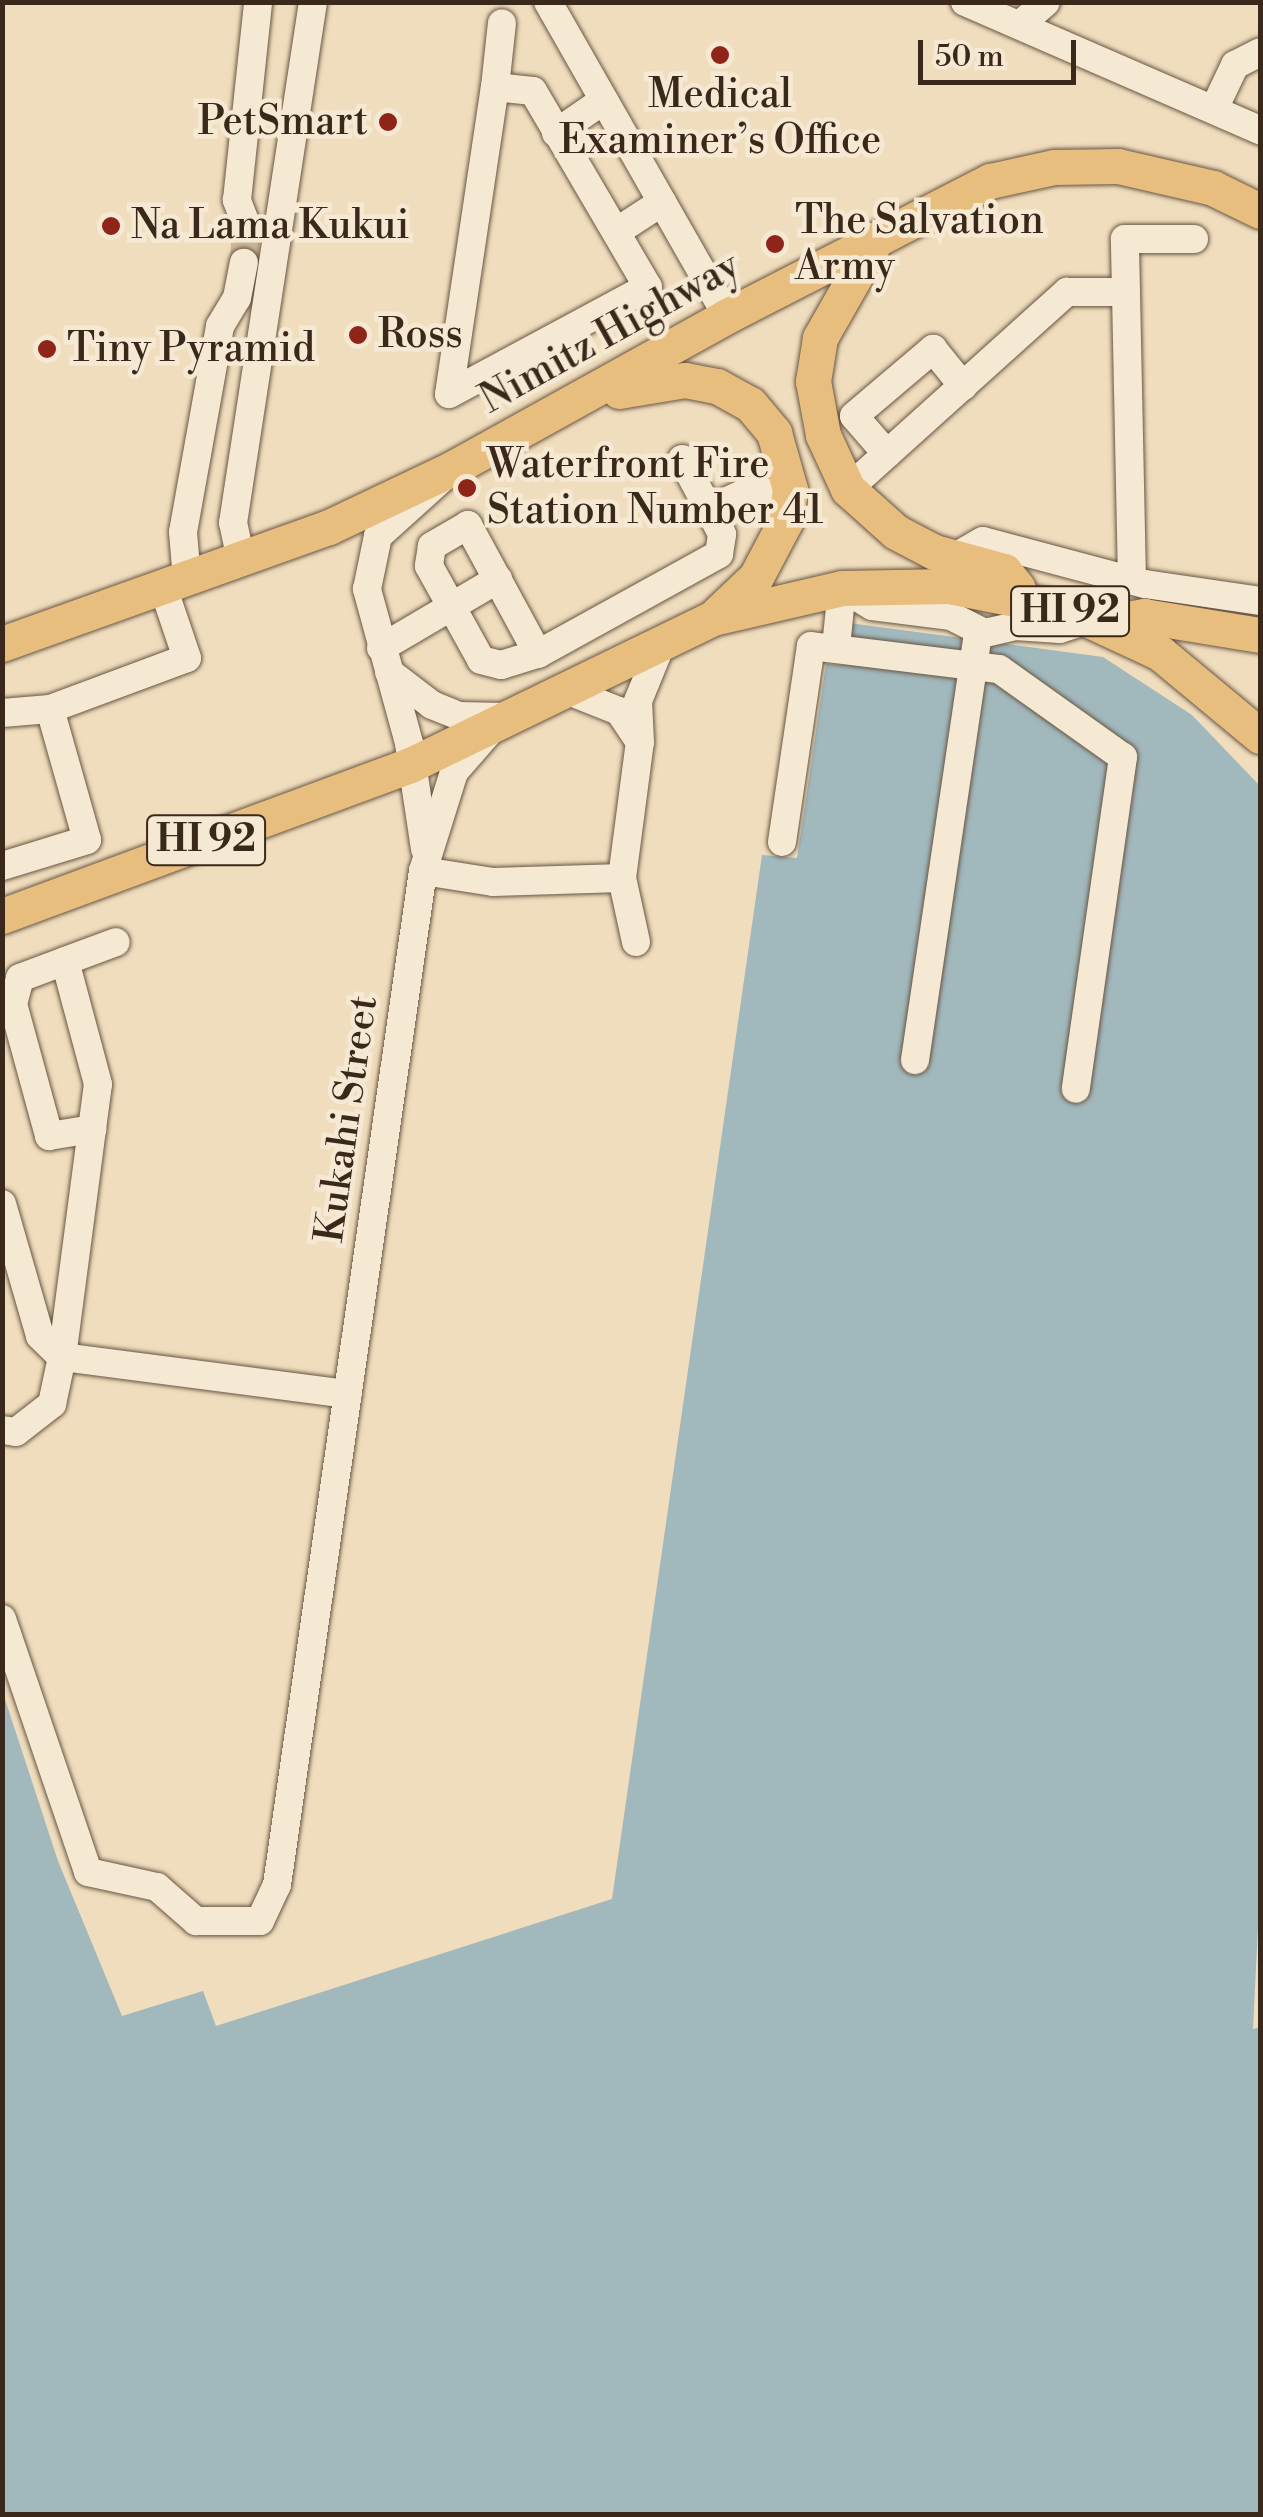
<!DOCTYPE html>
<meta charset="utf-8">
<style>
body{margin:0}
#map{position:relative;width:1263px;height:2517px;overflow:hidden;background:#f0ddbd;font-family:"Libre Bodoni",serif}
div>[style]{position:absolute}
.water>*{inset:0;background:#a1b8bd}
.minor-tunnel>*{height:28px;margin-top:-14px;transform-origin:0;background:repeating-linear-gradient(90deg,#ccb99c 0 28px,transparent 0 42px)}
.roads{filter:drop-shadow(0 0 2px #685543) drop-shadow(0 0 2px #685543)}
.minor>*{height:28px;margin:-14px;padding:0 14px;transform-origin:14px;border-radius:14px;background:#f5e9d4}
.major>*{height:35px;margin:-17.5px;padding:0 17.5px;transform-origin:17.5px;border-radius:17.5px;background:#e8be7e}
.dots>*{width:28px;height:28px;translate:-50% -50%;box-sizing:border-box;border:5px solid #f5e9d4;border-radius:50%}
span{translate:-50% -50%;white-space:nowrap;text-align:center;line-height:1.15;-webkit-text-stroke:9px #f5e9d4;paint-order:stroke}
.shield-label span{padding:2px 8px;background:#f5e9d4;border:2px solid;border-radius:8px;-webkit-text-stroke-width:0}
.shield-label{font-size:38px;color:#3a281a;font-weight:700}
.poi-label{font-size:40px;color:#3a281a}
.right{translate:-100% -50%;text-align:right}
.left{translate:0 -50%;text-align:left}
.street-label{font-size:40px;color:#3a281a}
.frame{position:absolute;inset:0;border:5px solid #3a281a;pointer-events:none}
.scale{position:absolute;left:918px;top:40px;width:158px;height:45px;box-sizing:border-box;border:5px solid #3a281a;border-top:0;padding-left:12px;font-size:30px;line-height:35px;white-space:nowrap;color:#3a281a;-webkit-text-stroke:8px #f5e9d4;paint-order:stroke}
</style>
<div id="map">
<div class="water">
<div style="clip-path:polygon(849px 623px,1103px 657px,1192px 715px,1260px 786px,1260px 1885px,1253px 2029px,1260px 2027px,1260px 2514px,3px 2514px,2px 1690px,58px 1861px,122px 2016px,203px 1991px,216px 2026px,612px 1899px,762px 855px,797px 858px,826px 664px,843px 665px)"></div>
</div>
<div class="minor-tunnel">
<div style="left:244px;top:263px;width:39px;rotate:-87deg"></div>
</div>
<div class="roads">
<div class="minor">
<div style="left:548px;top:2px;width:361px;rotate:60.3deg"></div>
<div style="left:965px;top:2px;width:322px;rotate:23.5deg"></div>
<div style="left:1023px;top:22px;width:30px;rotate:-41deg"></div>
<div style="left:495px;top:87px;width:38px;rotate:6deg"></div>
<div style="left:533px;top:91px;width:227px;rotate:59.6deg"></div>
<div style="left:648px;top:287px;width:226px;rotate:151.7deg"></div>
<div style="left:449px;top:394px;width:310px;rotate:-81.5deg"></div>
<div style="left:495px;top:87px;width:64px;rotate:-83.8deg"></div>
<div style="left:1214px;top:109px;width:49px;rotate:-64.5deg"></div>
<div style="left:1235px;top:65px;width:28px;rotate:-27deg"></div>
<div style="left:556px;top:133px;width:58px;rotate:-34.5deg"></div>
<div style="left:246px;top:224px;width:26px;rotate:-111deg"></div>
<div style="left:237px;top:200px;width:199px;rotate:-83.9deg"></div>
<div style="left:616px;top:232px;width:55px;rotate:-33.1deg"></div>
<div style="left:887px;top:454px;width:50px;rotate:-131deg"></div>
<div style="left:854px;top:416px;width:104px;rotate:-40.3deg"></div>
<div style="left:933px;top:349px;width:48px;rotate:51deg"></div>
<div style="left:848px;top:489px;width:295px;rotate:-42deg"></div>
<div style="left:1067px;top:292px;width:59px"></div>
<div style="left:710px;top:509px;width:43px;rotate:-24.8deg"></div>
<div style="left:749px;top:491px;width:41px;rotate:5.6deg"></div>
<div style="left:953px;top:558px;width:34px;rotate:-30deg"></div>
<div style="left:983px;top:541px;width:168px;rotate:14.9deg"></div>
<div style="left:1145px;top:584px;width:116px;rotate:8.4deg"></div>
<div style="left:241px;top:560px;width:38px;rotate:-102deg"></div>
<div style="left:233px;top:523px;width:527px;rotate:-81.27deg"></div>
<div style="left:187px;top:579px;width:47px;rotate:-94.9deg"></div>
<div style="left:183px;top:532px;width:209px;rotate:-79.8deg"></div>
<div style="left:220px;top:326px;width:33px;rotate:-59deg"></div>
<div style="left:237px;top:298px;width:36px;rotate:-79deg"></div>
<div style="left:1132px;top:580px;width:341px;rotate:-91.2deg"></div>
<div style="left:1125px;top:239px;width:69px"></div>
<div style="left:836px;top:647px;width:59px;rotate:-84.2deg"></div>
<div style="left:842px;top:588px;width:35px;rotate:31deg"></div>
<div style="left:872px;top:606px;width:80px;rotate:7.2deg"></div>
<div style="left:951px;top:616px;width:38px;rotate:27deg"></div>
<div style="left:985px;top:633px;width:31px;rotate:-13deg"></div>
<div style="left:1015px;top:626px;width:45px;rotate:3.8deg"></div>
<div style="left:1060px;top:629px;width:33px;rotate:-18deg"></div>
<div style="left:381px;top:648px;width:136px;rotate:-30.5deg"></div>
<div style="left:538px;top:654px;width:147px;rotate:-118.5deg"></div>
<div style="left:468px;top:525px;width:42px;rotate:149.7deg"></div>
<div style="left:432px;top:546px;width:20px;rotate:99deg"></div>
<div style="left:429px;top:566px;width:107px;rotate:61deg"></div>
<div style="left:481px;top:660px;width:21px;rotate:14deg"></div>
<div style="left:501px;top:665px;width:39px;rotate:-17deg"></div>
<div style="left:538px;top:654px;width:207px;rotate:-28.9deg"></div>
<div style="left:719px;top:554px;width:20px;rotate:-81deg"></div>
<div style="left:722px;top:534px;width:85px;rotate:-118.1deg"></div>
<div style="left:389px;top:672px;width:54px;rotate:37.5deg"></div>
<div style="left:432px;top:705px;width:29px;rotate:22deg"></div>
<div style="left:459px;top:716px;width:45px;rotate:1.3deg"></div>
<div style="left:571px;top:692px;width:52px;rotate:21.6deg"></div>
<div style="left:619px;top:711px;width:36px;rotate:56deg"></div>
<div style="left:50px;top:709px;width:146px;rotate:-20.4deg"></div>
<div style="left:187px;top:658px;width:75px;rotate:-108.7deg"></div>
<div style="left:2px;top:713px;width:48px;rotate:-4.8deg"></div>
<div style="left:50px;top:709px;width:136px;rotate:74.2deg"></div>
<div style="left:87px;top:840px;width:89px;rotate:163deg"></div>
<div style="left:782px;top:842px;width:198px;rotate:-81.6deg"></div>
<div style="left:811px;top:646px;width:189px;rotate:7deg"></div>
<div style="left:999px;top:669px;width:152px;rotate:35.4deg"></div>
<div style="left:1123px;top:757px;width:335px;rotate:98.1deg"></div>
<div style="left:425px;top:849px;width:107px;rotate:-98.6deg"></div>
<div style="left:409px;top:743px;width:160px;rotate:-105.3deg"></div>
<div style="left:367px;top:589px;width:54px;rotate:-78.3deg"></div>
<div style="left:378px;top:536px;width:85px;rotate:-42.1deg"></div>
<div style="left:423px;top:871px;width:71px;rotate:8.9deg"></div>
<div style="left:493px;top:882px;width:129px;rotate:-1.8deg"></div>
<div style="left:636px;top:942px;width:66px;rotate:-102.3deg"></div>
<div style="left:622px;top:878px;width:137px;rotate:-82.5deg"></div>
<div style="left:640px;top:742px;width:41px;rotate:-92.8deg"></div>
<div style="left:638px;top:701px;width:58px;rotate:-67.8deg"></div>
<div style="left:65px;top:961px;width:54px;rotate:-20.4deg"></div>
<div style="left:915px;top:1060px;width:434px;rotate:-81.6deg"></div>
<div style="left:2px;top:1204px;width:137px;rotate:73.9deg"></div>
<div style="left:40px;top:1336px;width:30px;rotate:44deg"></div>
<div style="left:62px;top:1357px;width:288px;rotate:7.4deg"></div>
<div style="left:2px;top:1430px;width:14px;rotate:8deg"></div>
<div style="left:16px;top:1432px;width:46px;rotate:-37.9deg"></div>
<div style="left:52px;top:1404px;width:48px;rotate:-78deg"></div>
<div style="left:62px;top:1357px;width:230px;rotate:-82.5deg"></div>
<div style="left:92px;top:1129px;width:45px;rotate:-82.4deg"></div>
<div style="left:98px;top:1084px;width:127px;rotate:-105deg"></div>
<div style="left:65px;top:961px;width:48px;rotate:159.3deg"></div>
<div style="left:20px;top:978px;width:27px;rotate:105deg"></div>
<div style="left:13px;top:1004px;width:137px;rotate:74.7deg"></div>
<div style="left:49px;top:1136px;width:44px;rotate:-9.2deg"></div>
<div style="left:2px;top:1619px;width:267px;rotate:71.2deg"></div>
<div style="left:88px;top:1872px;width:71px;rotate:12.3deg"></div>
<div style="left:157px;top:1887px;width:52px;rotate:41.1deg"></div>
<div style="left:196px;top:1921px;width:64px"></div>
<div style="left:260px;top:1921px;width:40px;rotate:-65deg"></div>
<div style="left:277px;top:1885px;width:1024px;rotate:-81.81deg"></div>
<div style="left:423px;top:871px;width:104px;rotate:-72.6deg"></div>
<div style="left:454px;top:772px;width:53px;rotate:-48.8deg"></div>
</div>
<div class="major">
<div style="left:875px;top:241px;width:112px;rotate:119.6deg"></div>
<div style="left:820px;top:338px;width:44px;rotate:99.2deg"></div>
<div style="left:813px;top:381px;width:55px;rotate:79.5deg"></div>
<div style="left:823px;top:435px;width:60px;rotate:65.2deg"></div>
<div style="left:848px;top:489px;width:64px;rotate:41.9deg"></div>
<div style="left:896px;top:532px;width:43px;rotate:27.8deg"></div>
<div style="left:934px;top:552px;width:73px;rotate:15.2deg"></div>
<div style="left:1004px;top:571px;width:22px;rotate:51deg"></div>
<div style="left:619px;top:391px;width:67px;rotate:-9.5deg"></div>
<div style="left:685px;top:380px;width:33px;rotate:11deg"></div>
<div style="left:717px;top:386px;width:38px;rotate:29deg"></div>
<div style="left:750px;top:404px;width:38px;rotate:50deg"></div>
<div style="left:774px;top:433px;width:58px;rotate:74.1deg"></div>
<div style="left:790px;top:489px;width:31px;rotate:97deg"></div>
<div style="left:786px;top:520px;width:64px;rotate:117.8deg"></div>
<div style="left:756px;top:577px;width:54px;rotate:136.5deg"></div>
<div style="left:1102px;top:623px;width:43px;rotate:-9.5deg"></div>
<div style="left:1144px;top:616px;width:118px;rotate:9.3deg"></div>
<div style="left:2px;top:644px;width:347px;rotate:-19.7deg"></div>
<div style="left:329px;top:527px;width:137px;rotate:-25.4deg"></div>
<div style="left:453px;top:468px;width:313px;rotate:-29deg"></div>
<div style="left:727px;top:316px;width:296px;rotate:-27.2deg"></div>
<div style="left:990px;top:181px;width:66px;rotate:-12.3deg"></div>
<div style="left:1054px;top:167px;width:64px;rotate:-0.9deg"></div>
<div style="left:1118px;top:166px;width:98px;rotate:13deg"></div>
<div style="left:1213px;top:188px;width:52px;rotate:26.1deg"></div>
<div style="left:2px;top:916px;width:435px;rotate:-20.3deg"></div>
<div style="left:410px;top:765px;width:337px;rotate:-25.9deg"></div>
<div style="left:713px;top:618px;width:132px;rotate:-13.1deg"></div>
<div style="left:842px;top:588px;width:107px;rotate:-1.1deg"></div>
<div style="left:949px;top:586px;width:118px;rotate:11.2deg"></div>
<div style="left:1065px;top:609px;width:105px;rotate:24.9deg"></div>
<div style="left:1160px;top:653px;width:130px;rotate:39.7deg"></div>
</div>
</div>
<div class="dots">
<div style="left:720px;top:55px;background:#8f2418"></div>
<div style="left:388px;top:122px;background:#8f2418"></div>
<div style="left:111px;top:226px;background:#8f2418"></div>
<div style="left:775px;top:244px;background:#8f2418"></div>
<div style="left:358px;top:335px;background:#8f2418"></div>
<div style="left:47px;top:349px;background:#8f2418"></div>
<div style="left:467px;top:488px;background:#8f2418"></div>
</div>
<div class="shield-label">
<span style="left:1070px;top:611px">HI 92</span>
<span style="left:206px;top:840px">HI 92</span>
</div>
<div class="poi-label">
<span style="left:720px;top:118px">Medical<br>Examiner’s Office</span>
<span class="right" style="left:368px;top:122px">PetSmart</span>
<span class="left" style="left:795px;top:244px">The Salvation<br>Army</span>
<span class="left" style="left:131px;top:226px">Na Lama Kukui</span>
<span class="left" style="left:378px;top:335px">Ross</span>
<span class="left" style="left:67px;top:349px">Tiny Pyramid</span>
<span class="left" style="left:487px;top:488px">Waterfront Fire<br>Station Number 41</span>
</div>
<div class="street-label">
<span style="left:610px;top:333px;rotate:-29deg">Nimitz Highway</span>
<span style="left:347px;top:1119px;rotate:-82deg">Kukahi Street</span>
</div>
<div class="frame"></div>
<div class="scale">50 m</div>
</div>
